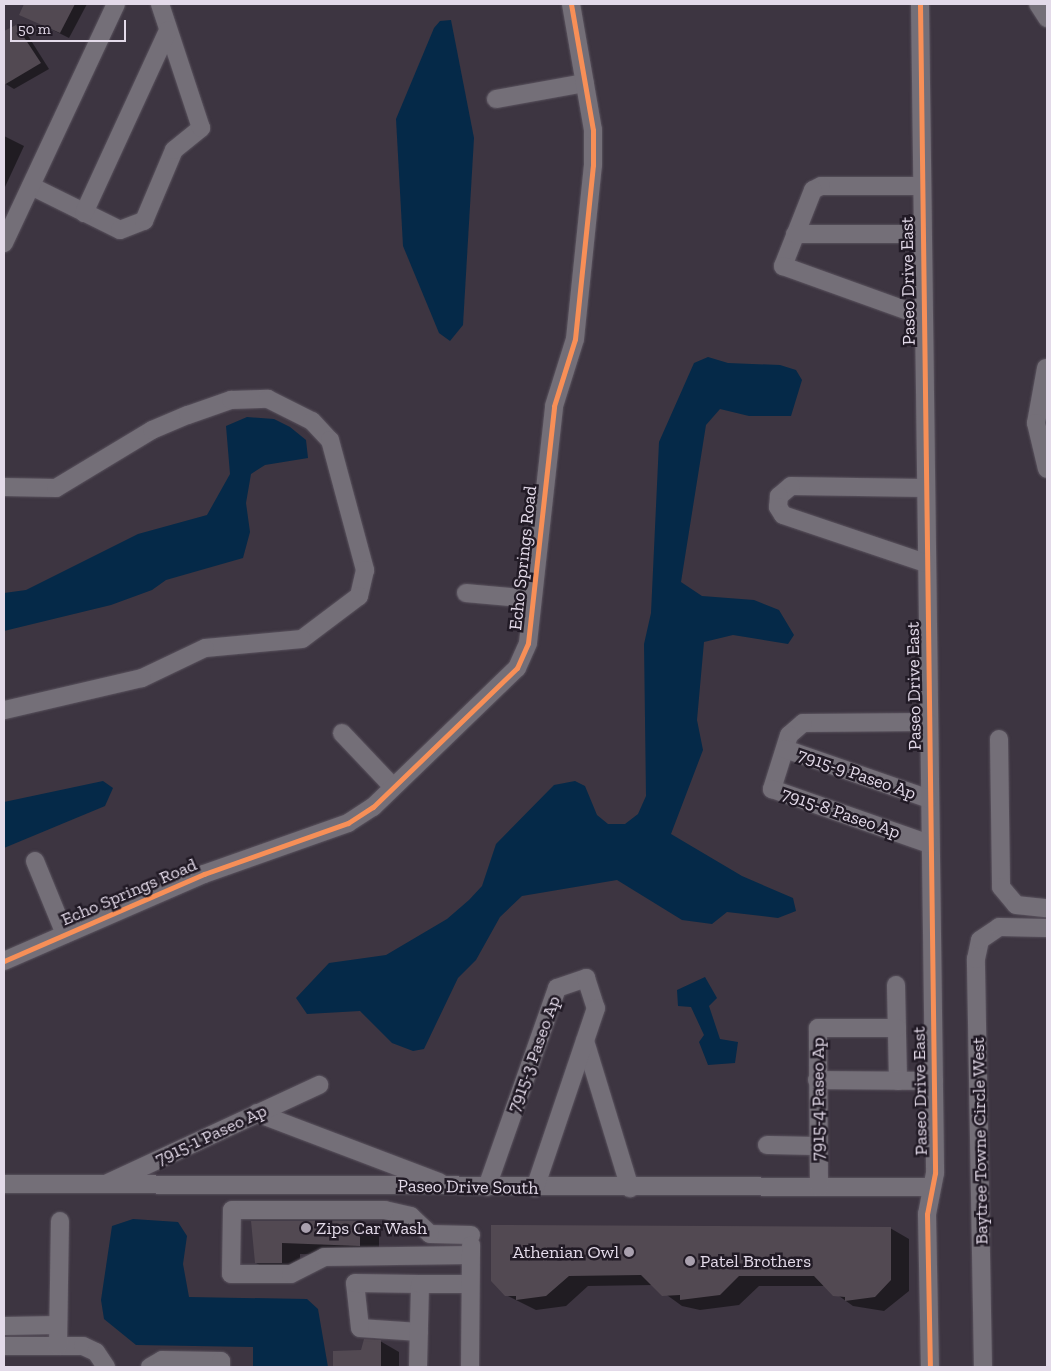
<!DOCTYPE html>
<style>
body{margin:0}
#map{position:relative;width:1051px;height:1371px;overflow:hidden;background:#3d3541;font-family:"Zilla Slab",serif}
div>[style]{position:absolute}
.water>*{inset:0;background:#052948}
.shadow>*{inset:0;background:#0007}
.building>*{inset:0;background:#524952}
.roads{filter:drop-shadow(0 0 1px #5a535e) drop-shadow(0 0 1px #5a535e)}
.minor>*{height:18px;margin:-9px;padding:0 9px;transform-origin:9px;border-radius:9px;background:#746f78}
.cycleway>*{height:5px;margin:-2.5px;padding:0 2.5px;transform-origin:2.5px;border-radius:2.5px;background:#f78f57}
.dots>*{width:14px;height:14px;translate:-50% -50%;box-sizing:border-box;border:2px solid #211a25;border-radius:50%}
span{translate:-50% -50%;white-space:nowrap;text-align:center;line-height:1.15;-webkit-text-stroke:5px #211a25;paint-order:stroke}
.street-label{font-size:18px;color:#e3dae9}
.poi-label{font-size:18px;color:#e3dae9}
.left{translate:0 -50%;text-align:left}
.right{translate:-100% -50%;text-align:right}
.frame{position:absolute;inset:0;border:5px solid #e3dae9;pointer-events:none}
.scale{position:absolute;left:10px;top:20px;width:116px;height:22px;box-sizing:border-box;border:2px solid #e3dae9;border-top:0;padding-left:6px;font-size:15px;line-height:18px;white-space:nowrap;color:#e3dae9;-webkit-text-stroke:4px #211a25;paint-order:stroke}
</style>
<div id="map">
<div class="water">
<div style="clip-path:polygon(451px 20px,474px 138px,463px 325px,450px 341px,439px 333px,403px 246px,396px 119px,434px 28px,440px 21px)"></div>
<div style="clip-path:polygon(708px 357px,728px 363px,780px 365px,796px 370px,802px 380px,791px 416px,749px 416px,720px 409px,706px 425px,681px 582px,702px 596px,754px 600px,779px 610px,794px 635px,788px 644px,733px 635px,704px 642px,697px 720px,703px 750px,671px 834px,742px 876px,793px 898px,796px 911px,778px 918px,727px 912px,712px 924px,682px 920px,617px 880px,522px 896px,500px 917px,476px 960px,458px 978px,424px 1049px,413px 1051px,392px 1043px,360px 1011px,307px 1014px,296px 998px,329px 963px,386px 955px,447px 919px,469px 900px,482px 886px,496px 844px,554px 785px,575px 781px,585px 786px,597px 815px,608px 824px,625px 824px,638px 814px,646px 796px,644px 644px,651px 613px,659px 442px,694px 363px)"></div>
<div style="clip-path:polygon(247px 417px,274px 419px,290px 427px,306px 440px,308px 458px,265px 465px,251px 474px,246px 503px,250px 532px,243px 558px,166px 580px,152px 590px,111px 605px,4px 631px,4px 593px,26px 590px,138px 534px,207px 515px,230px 474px,226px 426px)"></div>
<div style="clip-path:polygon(103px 781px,113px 788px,105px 806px,4px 848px,4px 802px)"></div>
<div style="clip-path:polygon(705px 977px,717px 998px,709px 1006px,720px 1039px,738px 1042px,735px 1063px,708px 1065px,699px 1042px,704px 1035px,691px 1007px,678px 1006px,677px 990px)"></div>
<div style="clip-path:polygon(133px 1219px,178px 1222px,187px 1236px,183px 1264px,189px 1297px,307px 1299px,318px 1309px,328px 1367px,253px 1367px,253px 1347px,136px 1345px,104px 1319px,101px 1300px,112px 1226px)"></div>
</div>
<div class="shadow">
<div style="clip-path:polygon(25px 4px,87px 4px,69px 38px,21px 14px)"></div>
<div style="clip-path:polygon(16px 26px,25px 31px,49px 69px,14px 89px,4px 83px,4px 32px)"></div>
<div style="clip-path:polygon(4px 136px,24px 146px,5px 187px,4px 186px)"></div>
<div style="clip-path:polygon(253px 1222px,360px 1222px,379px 1233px,379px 1256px,300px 1254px,300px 1274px,275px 1274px,256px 1263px)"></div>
<div style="clip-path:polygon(890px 1228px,909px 1239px,909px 1291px,884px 1311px,853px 1306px,825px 1286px,759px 1286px,739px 1305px,700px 1310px,682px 1306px,653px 1285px,588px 1286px,566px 1306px,536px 1310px,506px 1295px,492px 1281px)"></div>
<div style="clip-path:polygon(380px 1341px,399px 1352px,399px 1367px,334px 1367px,335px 1352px,362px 1352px)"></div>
</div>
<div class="building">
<div style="clip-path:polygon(24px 4px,75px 4px,60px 33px,19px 15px)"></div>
<div style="clip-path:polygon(16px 25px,41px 63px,4px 85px,4px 31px)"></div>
<div style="clip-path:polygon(251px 1221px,360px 1221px,360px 1246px,282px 1243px,282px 1263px,255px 1263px)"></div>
<div style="clip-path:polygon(491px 1225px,891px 1227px,891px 1280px,875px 1297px,845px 1301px,845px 1297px,833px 1296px,814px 1276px,739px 1276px,720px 1295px,680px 1300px,680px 1295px,662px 1296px,641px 1275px,569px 1276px,546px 1296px,516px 1300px,516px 1296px,505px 1296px,491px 1281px)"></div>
<div style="clip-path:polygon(364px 1339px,381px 1340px,381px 1367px,333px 1367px,333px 1351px,361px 1350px)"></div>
</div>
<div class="roads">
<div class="minor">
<div style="left:920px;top:4px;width:1169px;rotate:89.26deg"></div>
<div style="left:935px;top:1173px;width:42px;rotate:101deg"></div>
<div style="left:927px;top:1214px;width:153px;rotate:88.9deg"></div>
<div style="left:1038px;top:4px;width:17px;rotate:57deg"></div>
<div style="left:496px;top:99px;width:90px;rotate:-10.2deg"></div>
<div style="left:31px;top:186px;width:99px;rotate:26.3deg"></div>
<div style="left:120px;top:230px;width:26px;rotate:-21deg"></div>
<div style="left:144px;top:221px;width:77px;rotate:-67.1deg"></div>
<div style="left:174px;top:150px;width:35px;rotate:-39deg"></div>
<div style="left:201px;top:128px;width:131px;rotate:-108.3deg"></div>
<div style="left:920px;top:186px;width:99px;rotate:180deg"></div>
<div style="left:821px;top:186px;width:9px;rotate:153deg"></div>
<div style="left:813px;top:190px;width:82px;rotate:111.5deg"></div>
<div style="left:783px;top:266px;width:148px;rotate:19.8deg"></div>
<div style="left:84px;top:213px;width:201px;rotate:-65.3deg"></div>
<div style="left:795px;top:234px;width:126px"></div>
<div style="left:4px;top:243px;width:264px;rotate:-64.9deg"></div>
<div style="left:1046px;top:368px;width:56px;rotate:100.3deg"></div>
<div style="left:1036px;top:423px;width:47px;rotate:76.6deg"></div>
<div style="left:4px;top:487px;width:52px;rotate:1.1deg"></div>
<div style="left:56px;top:488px;width:112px;rotate:-31.1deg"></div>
<div style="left:152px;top:430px;width:39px;rotate:-23deg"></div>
<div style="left:188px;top:415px;width:46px;rotate:-19.2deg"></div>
<div style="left:231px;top:400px;width:37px;rotate:-2deg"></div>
<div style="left:268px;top:399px;width:49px;rotate:26.6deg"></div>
<div style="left:312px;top:421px;width:26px;rotate:47deg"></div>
<div style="left:330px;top:440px;width:135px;rotate:74.9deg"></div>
<div style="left:365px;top:570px;width:27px;rotate:103deg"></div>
<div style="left:359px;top:596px;width:71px;rotate:143deg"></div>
<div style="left:302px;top:639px;width:97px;rotate:174.7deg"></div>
<div style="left:205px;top:648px;width:70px;rotate:154.5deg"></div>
<div style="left:142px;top:678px;width:142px;rotate:166.9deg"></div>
<div style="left:924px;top:488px;width:133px;rotate:-179.1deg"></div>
<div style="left:791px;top:486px;width:16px;rotate:140deg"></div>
<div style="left:779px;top:496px;width:11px;rotate:95deg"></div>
<div style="left:778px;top:507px;width:9px;rotate:58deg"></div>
<div style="left:783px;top:515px;width:151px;rotate:18.6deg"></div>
<div style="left:466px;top:593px;width:66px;rotate:5.2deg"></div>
<div style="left:928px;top:722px;width:125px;rotate:179.5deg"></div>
<div style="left:803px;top:723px;width:18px;rotate:139deg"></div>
<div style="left:789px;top:735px;width:57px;rotate:107.5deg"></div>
<div style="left:772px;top:789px;width:166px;rotate:19.3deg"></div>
<div style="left:342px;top:733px;width:74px;rotate:46.6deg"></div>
<div style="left:999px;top:739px;width:148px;rotate:89.2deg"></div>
<div style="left:1001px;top:887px;width:23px;rotate:50deg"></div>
<div style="left:1016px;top:905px;width:31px;rotate:6deg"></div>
<div style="left:785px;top:749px;width:152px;rotate:19.1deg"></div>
<div style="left:35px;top:861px;width:79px;rotate:67.7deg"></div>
<div style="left:4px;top:961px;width:218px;rotate:-23.5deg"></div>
<div style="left:204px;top:874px;width:153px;rotate:-19.5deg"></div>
<div style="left:348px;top:823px;width:30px;rotate:-33deg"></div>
<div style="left:373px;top:807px;width:200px;rotate:-44deg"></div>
<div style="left:517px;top:668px;width:27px;rotate:-66deg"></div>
<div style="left:528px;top:643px;width:238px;rotate:-83.7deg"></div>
<div style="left:554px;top:406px;width:70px;rotate:-72.6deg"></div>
<div style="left:575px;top:339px;width:175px;rotate:-84.1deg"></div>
<div style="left:593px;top:165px;width:35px;rotate:-90deg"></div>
<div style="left:593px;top:130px;width:128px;rotate:-99.9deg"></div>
<div style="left:896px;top:985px;width:96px;rotate:88.8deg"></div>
<div style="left:585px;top:1041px;width:154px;rotate:73deg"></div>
<div style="left:817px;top:1080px;width:117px;rotate:0.5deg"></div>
<div style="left:257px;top:1113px;width:195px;rotate:20.8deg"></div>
<div style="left:767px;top:1145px;width:50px;rotate:1.1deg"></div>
<div style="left:108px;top:1183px;width:233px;rotate:-24.9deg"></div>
<div style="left:4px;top:1184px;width:927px;rotate:0.19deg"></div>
<div style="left:487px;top:1187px;width:211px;rotate:-70.6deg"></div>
<div style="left:557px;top:988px;width:31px;rotate:-19deg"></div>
<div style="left:586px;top:978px;width:32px;rotate:72deg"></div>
<div style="left:596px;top:1008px;width:190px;rotate:108.7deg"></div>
<div style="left:819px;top:1187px;width:159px;rotate:-90.4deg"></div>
<div style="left:818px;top:1028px;width:79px"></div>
<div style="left:471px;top:1235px;width:41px;rotate:-178.6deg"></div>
<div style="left:430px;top:1234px;width:26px;rotate:-137deg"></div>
<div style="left:411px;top:1216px;width:27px;rotate:-167deg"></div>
<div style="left:385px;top:1210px;width:153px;rotate:180deg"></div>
<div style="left:232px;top:1210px;width:64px;rotate:90.9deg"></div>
<div style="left:231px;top:1274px;width:60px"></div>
<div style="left:291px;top:1274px;width:37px;rotate:-27deg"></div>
<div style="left:324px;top:1257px;width:147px;rotate:-0.8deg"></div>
<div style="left:4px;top:1326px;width:54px;rotate:-1.1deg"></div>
<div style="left:419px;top:1332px;width:59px;rotate:-176.1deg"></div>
<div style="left:360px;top:1328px;width:45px;rotate:-96.3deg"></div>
<div style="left:355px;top:1283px;width:65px;rotate:0.9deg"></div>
<div style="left:4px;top:1346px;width:79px"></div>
<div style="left:83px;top:1346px;width:14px;rotate:25deg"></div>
<div style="left:96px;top:1352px;width:18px;rotate:56deg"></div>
<div style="left:58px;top:1346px;width:125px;rotate:-89.1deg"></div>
<div style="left:150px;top:1367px;width:14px;rotate:-30deg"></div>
<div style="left:162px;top:1360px;width:59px;rotate:1deg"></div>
<div style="left:221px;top:1361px;width:6px;rotate:90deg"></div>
<div style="left:418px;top:1367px;width:83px;rotate:-88.6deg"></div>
<div style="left:420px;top:1284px;width:50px"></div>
<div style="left:470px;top:1367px;width:122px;rotate:-89.5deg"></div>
<div style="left:983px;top:1367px;width:408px;rotate:-91deg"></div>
<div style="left:976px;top:959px;width:19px;rotate:-78deg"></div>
<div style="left:980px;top:940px;width:23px;rotate:-34deg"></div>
<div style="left:999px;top:927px;width:48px;rotate:1.2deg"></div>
</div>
</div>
<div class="cycleway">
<div style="left:920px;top:4px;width:1169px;rotate:89.26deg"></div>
<div style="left:935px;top:1173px;width:42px;rotate:101deg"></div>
<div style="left:927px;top:1214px;width:153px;rotate:88.9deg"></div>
<div style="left:4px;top:961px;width:218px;rotate:-23.5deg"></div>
<div style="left:204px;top:874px;width:153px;rotate:-19.5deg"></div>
<div style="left:348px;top:823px;width:30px;rotate:-33deg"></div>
<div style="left:373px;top:807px;width:200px;rotate:-44deg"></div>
<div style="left:517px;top:668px;width:27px;rotate:-66deg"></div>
<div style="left:528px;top:643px;width:238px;rotate:-83.7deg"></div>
<div style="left:554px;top:406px;width:70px;rotate:-72.6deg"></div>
<div style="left:575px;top:339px;width:175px;rotate:-84.1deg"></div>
<div style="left:593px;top:165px;width:35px;rotate:-90deg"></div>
<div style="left:593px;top:130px;width:128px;rotate:-99.9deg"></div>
</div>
<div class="dots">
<div style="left:306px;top:1228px;background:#a9a0ae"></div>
<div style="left:629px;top:1252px;background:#a9a0ae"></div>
<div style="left:690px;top:1261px;background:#a9a0ae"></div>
</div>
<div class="street-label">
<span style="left:908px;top:281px;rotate:-91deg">Paseo Drive East</span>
<span style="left:523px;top:558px;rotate:-84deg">Echo Springs Road</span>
<span style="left:914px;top:686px;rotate:-91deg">Paseo Drive East</span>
<span style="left:857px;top:774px;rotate:19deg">7915-9 Paseo Ap</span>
<span style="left:841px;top:813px;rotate:19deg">7915-8 Paseo Ap</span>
<span style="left:129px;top:892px;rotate:-23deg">Echo Springs Road</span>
<span style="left:534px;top:1054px;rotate:-70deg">7915-3 Paseo Ap</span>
<span style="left:920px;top:1091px;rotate:-91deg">Paseo Drive East</span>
<span style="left:818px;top:1099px;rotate:-90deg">7915-4 Paseo Ap</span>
<span style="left:211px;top:1135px;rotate:-25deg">7915-1 Paseo Ap</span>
<span style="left:980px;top:1141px;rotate:-91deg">Baytree Towne Circle West</span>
<span style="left:468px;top:1187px;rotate:1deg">Paseo Drive South</span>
</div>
<div class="poi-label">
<span class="left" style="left:316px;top:1228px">Zips Car Wash</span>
<span class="right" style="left:619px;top:1252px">Athenian Owl</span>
<span class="left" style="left:700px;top:1261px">Patel Brothers</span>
</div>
<div class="frame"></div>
<div class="scale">50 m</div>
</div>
